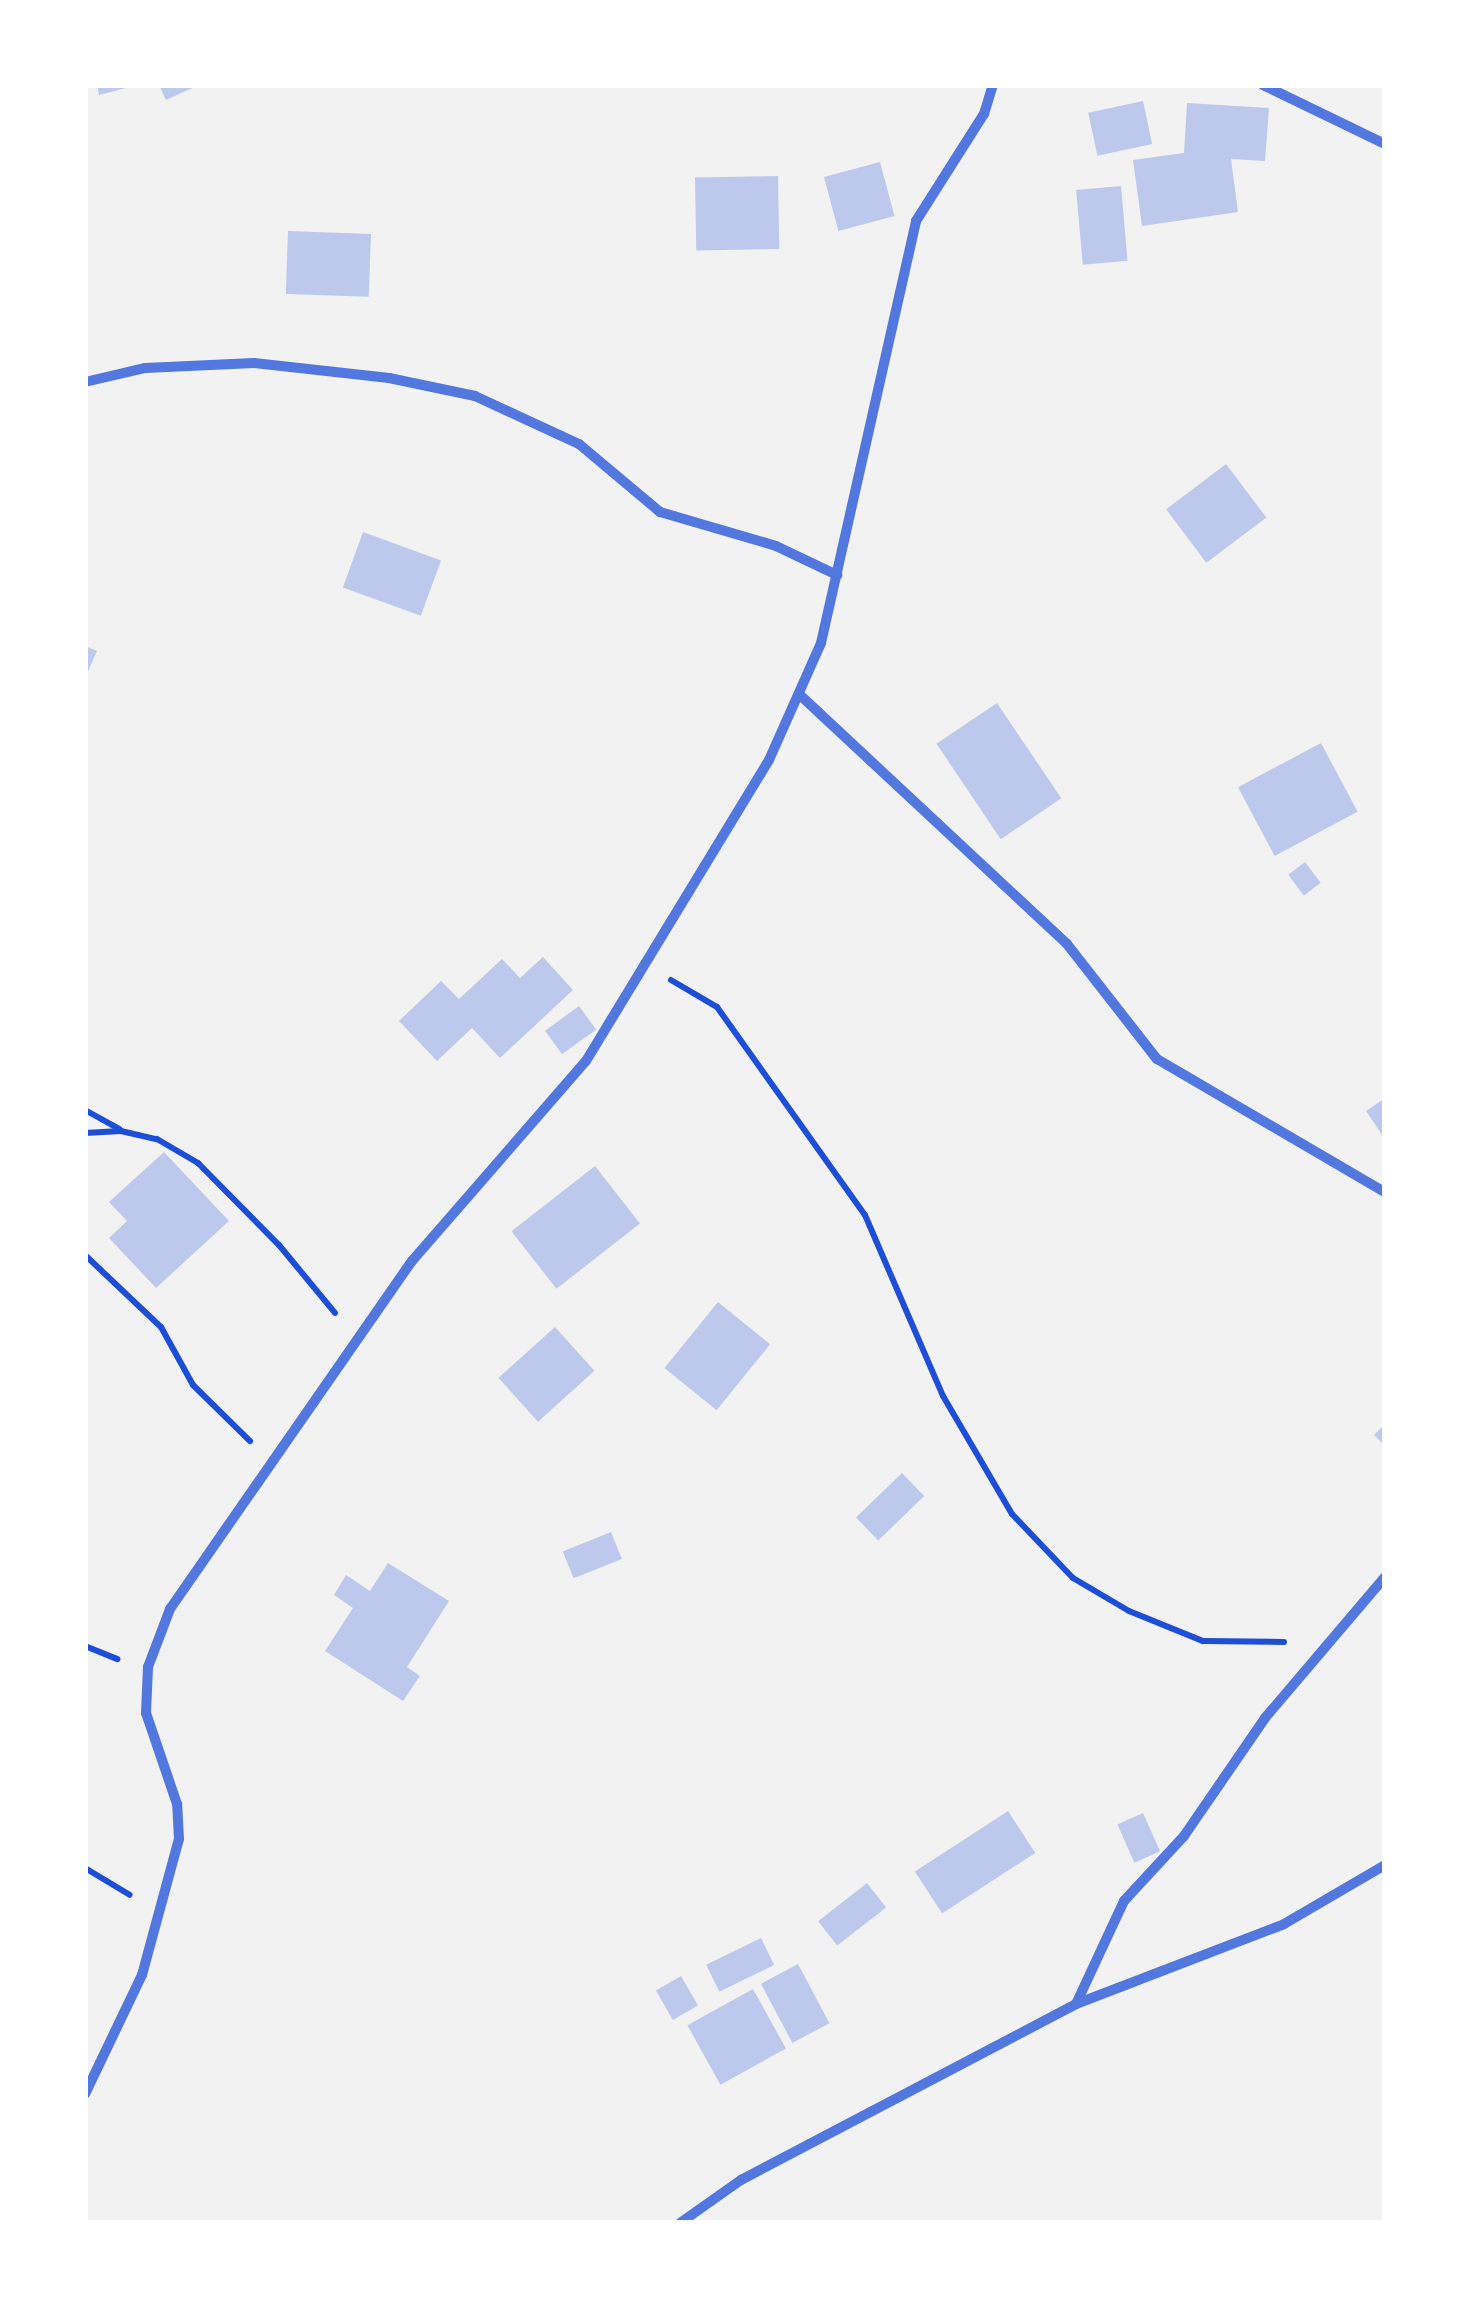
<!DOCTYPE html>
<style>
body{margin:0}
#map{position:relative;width:1470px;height:2308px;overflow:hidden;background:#f2f2f2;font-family:Raleway,sans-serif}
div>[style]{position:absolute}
.building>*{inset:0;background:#bdc9ec;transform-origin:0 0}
.path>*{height:6px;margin:-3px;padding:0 3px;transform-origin:3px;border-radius:3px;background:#1d4ed8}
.minor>*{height:10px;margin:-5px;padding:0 5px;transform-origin:5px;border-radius:5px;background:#5277de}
span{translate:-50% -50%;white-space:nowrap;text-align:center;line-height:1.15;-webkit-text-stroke:8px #fff;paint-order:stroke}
.frame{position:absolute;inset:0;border:88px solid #fff;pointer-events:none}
</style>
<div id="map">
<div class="building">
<div style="clip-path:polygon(97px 85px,134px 85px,134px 86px,99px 95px)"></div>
<div style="clip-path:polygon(159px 85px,199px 85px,166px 100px)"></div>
<div style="left:1143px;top:101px;width:44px;height:56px;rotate:78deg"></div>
<div style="clip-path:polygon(1187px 103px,1269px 108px,1265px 161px,1231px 159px,1238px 212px,1142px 226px,1133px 160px,1184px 153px)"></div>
<div style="left:880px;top:162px;width:56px;height:58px;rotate:75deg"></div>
<div style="left:778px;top:176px;width:73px;height:83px;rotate:89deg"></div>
<div style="left:1121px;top:186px;width:75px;height:45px;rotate:85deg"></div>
<div style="left:288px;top:231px;width:83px;height:63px;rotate:2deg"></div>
<div style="left:1226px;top:464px;width:67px;height:75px;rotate:53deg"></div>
<div style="left:363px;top:532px;width:83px;height:59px;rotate:20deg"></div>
<div style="clip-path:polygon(85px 646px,97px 651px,85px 678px)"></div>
<div style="left:997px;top:703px;width:115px;height:73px;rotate:56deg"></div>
<div style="left:1321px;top:743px;width:78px;height:94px;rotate:62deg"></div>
<div style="left:1305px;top:862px;width:26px;height:21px;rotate:53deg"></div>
<div style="clip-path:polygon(543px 957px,573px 990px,500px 1058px,472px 1028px,437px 1061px,399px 1021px,441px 981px,459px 999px,502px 959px,520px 978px)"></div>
<div style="left:579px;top:1006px;width:29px;height:42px;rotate:54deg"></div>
<div style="clip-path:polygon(1385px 1098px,1385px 1139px,1366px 1111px)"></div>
<div style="clip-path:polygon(164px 1152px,229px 1221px,156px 1288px,109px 1238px,127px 1221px,109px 1202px)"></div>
<div style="left:595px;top:1166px;width:73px;height:106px;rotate:52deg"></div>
<div style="left:718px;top:1302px;width:67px;height:85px;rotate:39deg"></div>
<div style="left:555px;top:1327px;width:59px;height:76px;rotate:48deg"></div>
<div style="clip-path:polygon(1385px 1424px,1385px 1446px,1374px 1435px)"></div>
<div style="left:902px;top:1473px;width:32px;height:64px;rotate:46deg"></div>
<div style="left:611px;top:1532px;width:29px;height:52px;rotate:68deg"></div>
<div style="clip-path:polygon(388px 1563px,449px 1601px,407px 1667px,420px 1676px,403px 1701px,325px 1651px,353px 1608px,334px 1595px,346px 1575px,370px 1591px)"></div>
<div style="left:1008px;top:1811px;width:50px;height:111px;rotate:57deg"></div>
<div style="left:1143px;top:1813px;width:42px;height:28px;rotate:66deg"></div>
<div style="left:867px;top:1883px;width:31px;height:62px;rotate:52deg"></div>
<div style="left:761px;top:1938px;width:30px;height:61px;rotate:64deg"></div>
<div style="left:798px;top:1964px;width:67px;height:42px;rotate:62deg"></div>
<div style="left:681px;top:1976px;width:34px;height:29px;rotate:60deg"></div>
<div style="left:753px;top:1989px;width:68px;height:75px;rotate:61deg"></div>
</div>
<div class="path">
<div style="left:671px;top:980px;width:53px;rotate:30.4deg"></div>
<div style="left:717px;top:1007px;width:255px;rotate:54.6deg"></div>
<div style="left:865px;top:1215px;width:197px;rotate:66.7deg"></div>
<div style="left:943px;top:1396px;width:137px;rotate:59.7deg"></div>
<div style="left:1012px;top:1514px;width:88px;rotate:46.4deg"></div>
<div style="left:1073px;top:1578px;width:65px;rotate:30.5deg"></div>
<div style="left:1129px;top:1611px;width:80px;rotate:22.1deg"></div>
<div style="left:1203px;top:1641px;width:81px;rotate:0.7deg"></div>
<div style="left:85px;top:1110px;width:39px;rotate:29deg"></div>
<div style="left:85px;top:1133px;width:36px;rotate:-3deg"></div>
<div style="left:121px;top:1131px;width:37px;rotate:13deg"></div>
<div style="left:157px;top:1139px;width:48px;rotate:30.3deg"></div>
<div style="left:198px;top:1163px;width:115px;rotate:45.4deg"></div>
<div style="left:279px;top:1245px;width:88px;rotate:50.5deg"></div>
<div style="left:85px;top:1255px;width:105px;rotate:43.5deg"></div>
<div style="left:161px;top:1327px;width:66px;rotate:61.1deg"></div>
<div style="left:193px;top:1385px;width:80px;rotate:44.5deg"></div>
<div style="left:85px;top:1646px;width:35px;rotate:22deg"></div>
<div style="left:85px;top:1868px;width:52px;rotate:31deg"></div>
</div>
<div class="minor">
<div style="left:1263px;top:85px;width:136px;rotate:25.8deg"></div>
<div style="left:85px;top:382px;width:62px;rotate:-13.1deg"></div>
<div style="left:145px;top:368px;width:109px;rotate:-2.6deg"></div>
<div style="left:254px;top:363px;width:136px;rotate:6.3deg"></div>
<div style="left:389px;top:378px;width:88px;rotate:11.8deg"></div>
<div style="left:475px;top:396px;width:115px;rotate:24.8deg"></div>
<div style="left:579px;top:444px;width:106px;rotate:40deg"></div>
<div style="left:660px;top:512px;width:121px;rotate:16.3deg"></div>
<div style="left:776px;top:546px;width:68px;rotate:25.4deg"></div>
<div style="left:800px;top:695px;width:365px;rotate:43deg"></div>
<div style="left:1067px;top:944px;width:146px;rotate:52deg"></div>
<div style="left:1157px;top:1059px;width:264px;rotate:30.3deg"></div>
<div style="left:1076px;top:2004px;width:114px;rotate:-65deg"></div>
<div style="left:1124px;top:1901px;width:88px;rotate:-47.3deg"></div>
<div style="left:1184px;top:1836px;width:143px;rotate:-55.5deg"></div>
<div style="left:1265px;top:1718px;width:185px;rotate:-49.6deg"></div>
<div style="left:85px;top:2094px;width:132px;rotate:-64.4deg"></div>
<div style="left:142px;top:1975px;width:141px;rotate:-74.8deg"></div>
<div style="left:179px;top:1839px;width:35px;rotate:-93deg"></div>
<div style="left:177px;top:1804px;width:96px;rotate:-108.8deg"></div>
<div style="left:146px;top:1713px;width:46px;rotate:-87.5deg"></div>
<div style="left:148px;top:1667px;width:62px;rotate:-69.2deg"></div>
<div style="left:170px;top:1609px;width:424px;rotate:-55.2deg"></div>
<div style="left:412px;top:1261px;width:265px;rotate:-49deg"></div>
<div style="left:586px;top:1061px;width:352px;rotate:-58.7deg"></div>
<div style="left:769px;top:760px;width:128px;rotate:-66deg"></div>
<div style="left:821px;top:643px;width:433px;rotate:-77.3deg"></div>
<div style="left:916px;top:221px;width:127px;rotate:-57.6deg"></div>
<div style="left:984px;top:114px;width:30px;rotate:-73deg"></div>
<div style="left:680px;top:2223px;width:75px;rotate:-35.2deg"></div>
<div style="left:741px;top:2180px;width:378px;rotate:-27.7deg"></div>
<div style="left:1076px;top:2004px;width:223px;rotate:-21deg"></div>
<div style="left:1284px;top:1924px;width:117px;rotate:-30.3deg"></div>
</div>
<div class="frame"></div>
</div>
